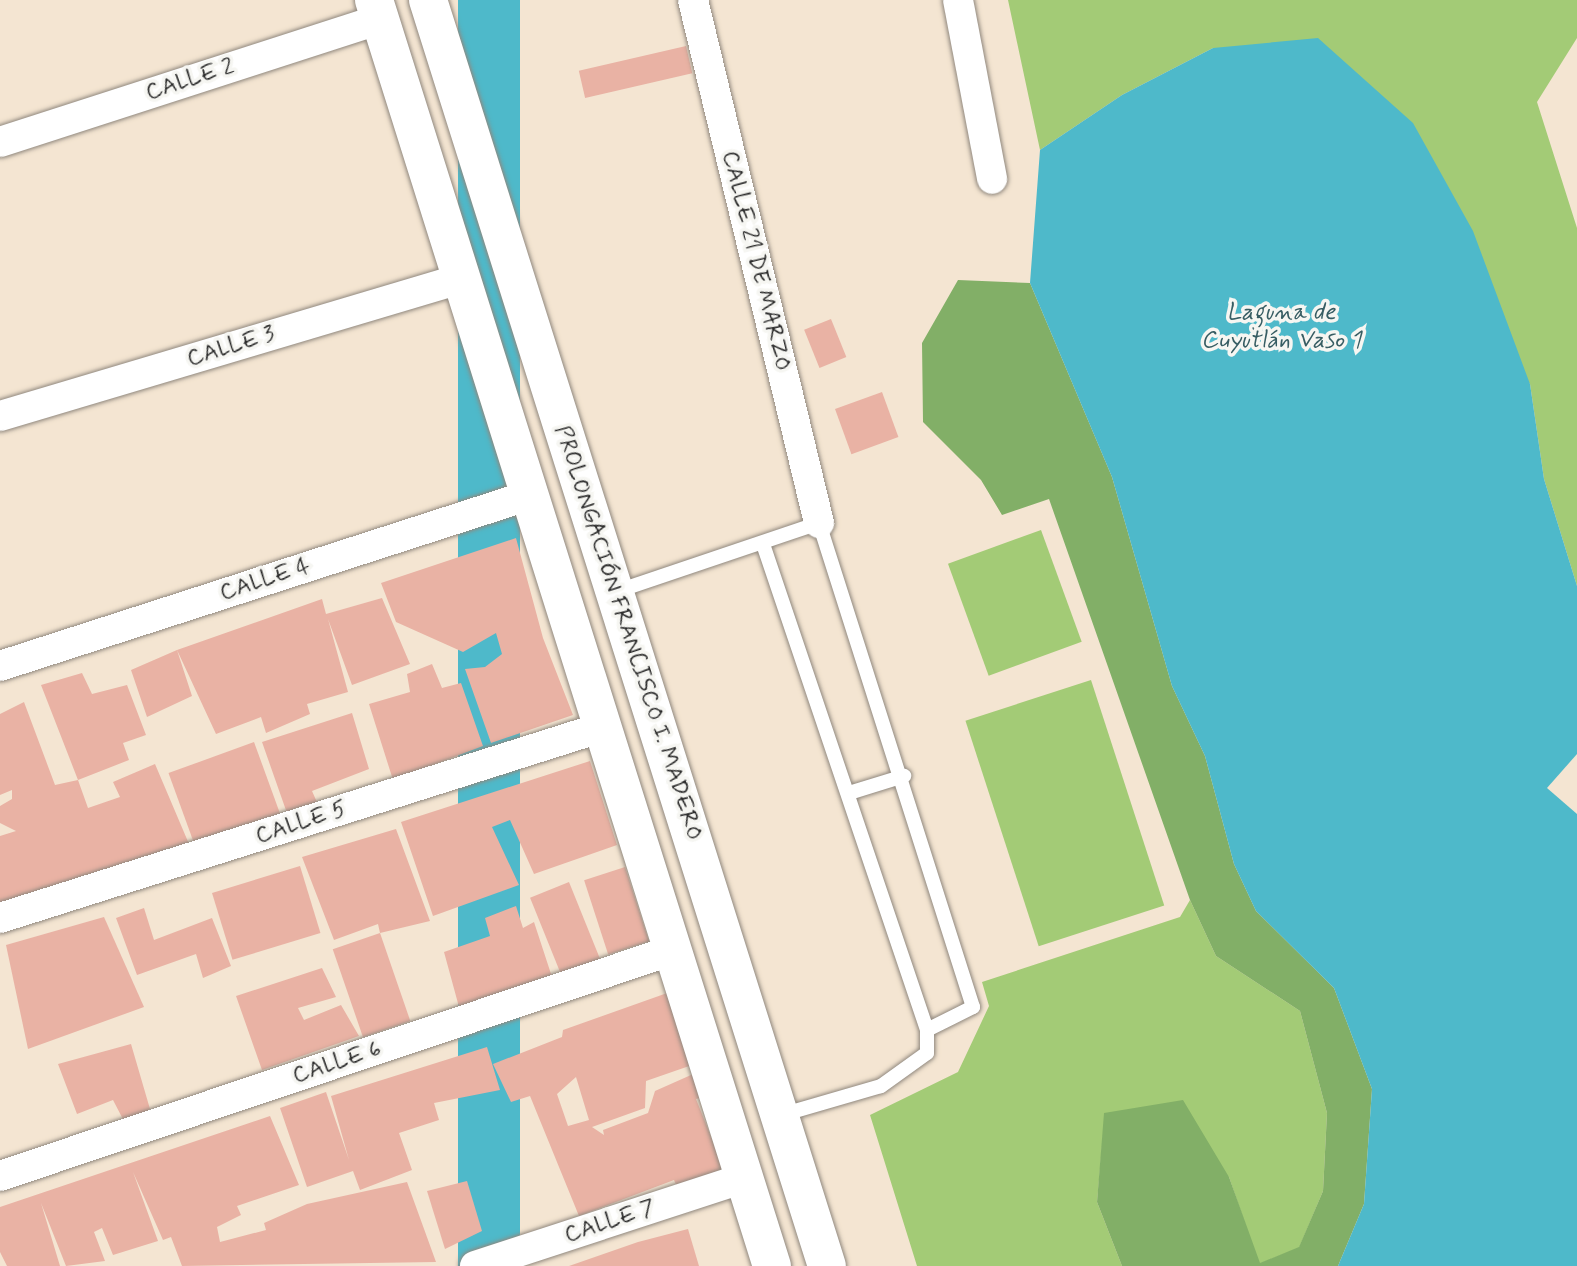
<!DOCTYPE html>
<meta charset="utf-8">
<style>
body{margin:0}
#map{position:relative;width:1577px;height:1266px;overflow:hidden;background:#f4e5d2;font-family:Mynerve,sans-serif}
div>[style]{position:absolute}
.green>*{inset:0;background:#a3cb76;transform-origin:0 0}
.forest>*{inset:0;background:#82af67}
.water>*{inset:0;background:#4eb9ca;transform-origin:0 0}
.pier>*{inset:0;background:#f4e5d2}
.building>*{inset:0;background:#e9b2a4;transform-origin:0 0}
.roads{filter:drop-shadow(0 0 2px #90887e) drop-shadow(0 0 2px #90887e)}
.lane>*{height:14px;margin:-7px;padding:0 7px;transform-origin:7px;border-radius:7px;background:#fff}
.street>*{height:30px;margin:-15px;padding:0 15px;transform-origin:15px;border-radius:15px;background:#fff}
.secondary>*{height:38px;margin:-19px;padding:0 19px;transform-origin:19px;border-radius:19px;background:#fff}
span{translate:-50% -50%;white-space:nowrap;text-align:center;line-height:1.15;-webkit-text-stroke:7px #f6f6f2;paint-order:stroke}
.street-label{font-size:23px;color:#2b2b2b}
.water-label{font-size:24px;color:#375d63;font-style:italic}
</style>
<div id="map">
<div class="green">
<div style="clip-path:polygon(1008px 0,1577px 0,1577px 38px,1537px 102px,1577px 228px,1577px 586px,1544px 479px,1530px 384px,1213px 48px,1122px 95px,1040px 150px)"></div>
<div style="left:1041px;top:530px;width:119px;height:99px;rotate:70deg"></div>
<div style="left:1091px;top:680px;width:237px;height:132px;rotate:72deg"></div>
<div style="clip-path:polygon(1190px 900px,1216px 956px,1300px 1011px,1327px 1113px,1323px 1191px,1299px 1248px,1259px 1264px,1229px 1177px,1105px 1113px,1097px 1202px,1122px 1266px,917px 1266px,870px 1115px,958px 1072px,989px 1006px,982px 982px,1180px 917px)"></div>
</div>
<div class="forest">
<div style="clip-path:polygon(958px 280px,1030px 283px,1112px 477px,1172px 686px,1205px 756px,1234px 864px,1256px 911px,1334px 988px,1372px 1089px,1364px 1204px,1338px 1266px,1122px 1266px,1097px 1202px,1104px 1113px,1183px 1100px,1229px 1177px,1260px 1263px,1299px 1247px,1323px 1191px,1327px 1113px,1300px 1011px,1216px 956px,1190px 900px,1049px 499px,1002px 515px,981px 480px,923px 422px,922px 343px)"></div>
</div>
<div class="water">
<div style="left:458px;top:0;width:62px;height:1327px"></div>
<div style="clip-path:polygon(1318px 38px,1413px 123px,1473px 231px,1530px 384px,1544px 479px,1577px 586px,1577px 1266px,1338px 1266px,1364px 1204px,1372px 1089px,1334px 988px,1256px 911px,1234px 864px,1205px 756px,1172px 686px,1112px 477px,1030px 283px,1040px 150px,1122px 95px,1213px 48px)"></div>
</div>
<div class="pier">
<div style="clip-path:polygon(1577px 754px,1577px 814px,1547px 788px)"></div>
</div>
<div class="building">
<div style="left:686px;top:46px;width:28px;height:110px;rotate:77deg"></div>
<div style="left:831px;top:319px;width:41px;height:29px;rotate:68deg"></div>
<div style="left:882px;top:392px;width:48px;height:50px;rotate:70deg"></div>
<div style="clip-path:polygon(516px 538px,543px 638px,573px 715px,491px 743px,465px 669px,485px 667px,502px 654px,496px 633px,463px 652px,396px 622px,381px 583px)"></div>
<div style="clip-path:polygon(382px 598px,410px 664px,352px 685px,328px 619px,348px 692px,307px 704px,310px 714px,266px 733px,261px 717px,216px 734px,177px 650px,192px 696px,147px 717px,131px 670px,177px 650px,322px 599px,326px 614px)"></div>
<div style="clip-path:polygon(432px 664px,442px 688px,461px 683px,483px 746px,393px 780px,369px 704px,410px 692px,407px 674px)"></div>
<div style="clip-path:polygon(82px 673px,92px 694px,127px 685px,146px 735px,123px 743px,129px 760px,78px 780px,41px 685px)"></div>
<div style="clip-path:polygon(24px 702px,55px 785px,78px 780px,88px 808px,120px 797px,113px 782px,155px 764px,189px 844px,0 909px,0 836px,16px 831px,0 823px,0 806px,12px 799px,12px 790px,0 795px,0 714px)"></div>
<div style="clip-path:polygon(352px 713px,369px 769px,312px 791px,320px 809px,288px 816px,262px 742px)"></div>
<div style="left:254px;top:742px;width:80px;height:91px;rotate:70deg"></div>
<div style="clip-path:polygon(590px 761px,617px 845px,534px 874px,510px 820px,492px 827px,519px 885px,433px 916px,401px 822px)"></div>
<div style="clip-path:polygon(396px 829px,430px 921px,380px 933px,378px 924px,334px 940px,302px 857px)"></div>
<div style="left:300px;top:866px;width:70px;height:92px;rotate:73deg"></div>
<div style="left:625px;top:867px;width:78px;height:43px;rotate:72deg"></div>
<div style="left:569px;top:882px;width:83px;height:42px;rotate:68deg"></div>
<div style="clip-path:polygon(516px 906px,523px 928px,534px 922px,552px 977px,459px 1007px,444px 952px,490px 936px,485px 918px)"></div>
<div style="clip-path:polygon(144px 908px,154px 940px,212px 918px,231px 966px,203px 978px,196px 954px,137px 975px,116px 918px)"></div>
<div style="clip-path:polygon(104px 917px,144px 1007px,28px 1049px,6px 945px)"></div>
<div style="left:380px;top:933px;width:93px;height:50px;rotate:71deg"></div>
<div style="clip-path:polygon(322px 968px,336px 997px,298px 1008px,304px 1020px,341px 1005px,359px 1036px,262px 1070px,236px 996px)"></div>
<div style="clip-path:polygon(evenodd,670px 992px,695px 1064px,646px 1081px,645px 1108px,592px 1127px,604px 1135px,603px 1130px,648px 1113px,655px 1091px,700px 1071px,708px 1096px,696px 1099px,725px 1172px,677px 1187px,674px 1180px,579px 1216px,530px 1096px,511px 1102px,493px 1064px,562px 1037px,563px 1030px,670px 992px,576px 1077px,589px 1120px,568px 1126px,557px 1094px,576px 1077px)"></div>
<div style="clip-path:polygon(131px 1044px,150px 1109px,126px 1125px,113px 1100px,77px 1114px,58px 1064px)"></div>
<div style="clip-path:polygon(487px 1047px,500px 1090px,434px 1103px,439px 1120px,399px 1133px,412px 1170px,360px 1190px,353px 1171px,307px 1187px,280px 1108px,326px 1092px,349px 1160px,331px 1096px)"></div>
<div style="clip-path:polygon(270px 1116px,299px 1185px,237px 1206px,241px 1215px,217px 1227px,220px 1242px,266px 1230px,264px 1223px,307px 1204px,407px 1182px,436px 1262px,182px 1266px,171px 1237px,163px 1240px,133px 1172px,158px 1241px,113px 1255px,102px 1228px,94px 1232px,105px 1261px,66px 1266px,41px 1203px,60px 1266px,7px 1266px,0 1252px,0 1207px)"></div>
<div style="clip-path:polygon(467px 1181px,482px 1231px,445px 1249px,427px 1191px)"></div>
<div style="clip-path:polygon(688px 1229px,699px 1266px,569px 1266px,638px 1242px)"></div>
</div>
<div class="roads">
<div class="lane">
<div style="left:763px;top:544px;width:513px;rotate:71.35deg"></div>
<div style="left:927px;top:1030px;width:23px;rotate:90deg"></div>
<div style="left:927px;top:1053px;width:57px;rotate:144.3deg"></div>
<div style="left:881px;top:1086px;width:104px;rotate:163.8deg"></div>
<div style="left:615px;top:592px;width:215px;rotate:-18.7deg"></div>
<div style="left:819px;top:523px;width:508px;rotate:72.35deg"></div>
<div style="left:973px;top:1007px;width:51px;rotate:153.4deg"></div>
<div style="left:849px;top:793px;width:58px;rotate:-17.2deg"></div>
</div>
<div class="street">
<div style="left:693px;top:0;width:538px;rotate:76.45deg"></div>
<div style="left:958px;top:0;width:182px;rotate:79.2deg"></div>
<div style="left:0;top:142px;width:399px;rotate:-17.9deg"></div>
<div style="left:0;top:416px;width:482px;rotate:-16.6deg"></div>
<div style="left:0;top:666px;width:557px;rotate:-17.88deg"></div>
<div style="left:0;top:918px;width:633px;rotate:-17.58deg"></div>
<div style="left:0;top:1176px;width:710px;rotate:-18.56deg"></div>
<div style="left:475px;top:1266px;width:284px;rotate:-18.1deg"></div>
</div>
<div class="secondary">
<div style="left:374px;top:0;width:1327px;rotate:72.55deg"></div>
<div style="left:428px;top:0;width:1327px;rotate:72.51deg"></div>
</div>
</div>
<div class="street-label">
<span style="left:190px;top:80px;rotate:-18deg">CALLE 2</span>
<span style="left:756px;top:261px;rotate:76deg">CALLE 21 DE MARZO</span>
<span style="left:231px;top:347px;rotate:-17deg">CALLE 3</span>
<span style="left:265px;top:580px;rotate:-18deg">CALLE 4</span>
<span style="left:628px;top:633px;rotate:72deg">PROLONGACIÓN FRANCISCO I. MADERO</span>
<span style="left:301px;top:823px;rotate:-18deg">CALLE 5</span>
<span style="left:337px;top:1063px;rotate:-18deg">CALLE 6</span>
<span style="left:610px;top:1222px;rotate:-18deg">CALLE 7</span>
</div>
<div class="water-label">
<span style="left:1281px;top:327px">Laguna de<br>Cuyutlán Vaso 1</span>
</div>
</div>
